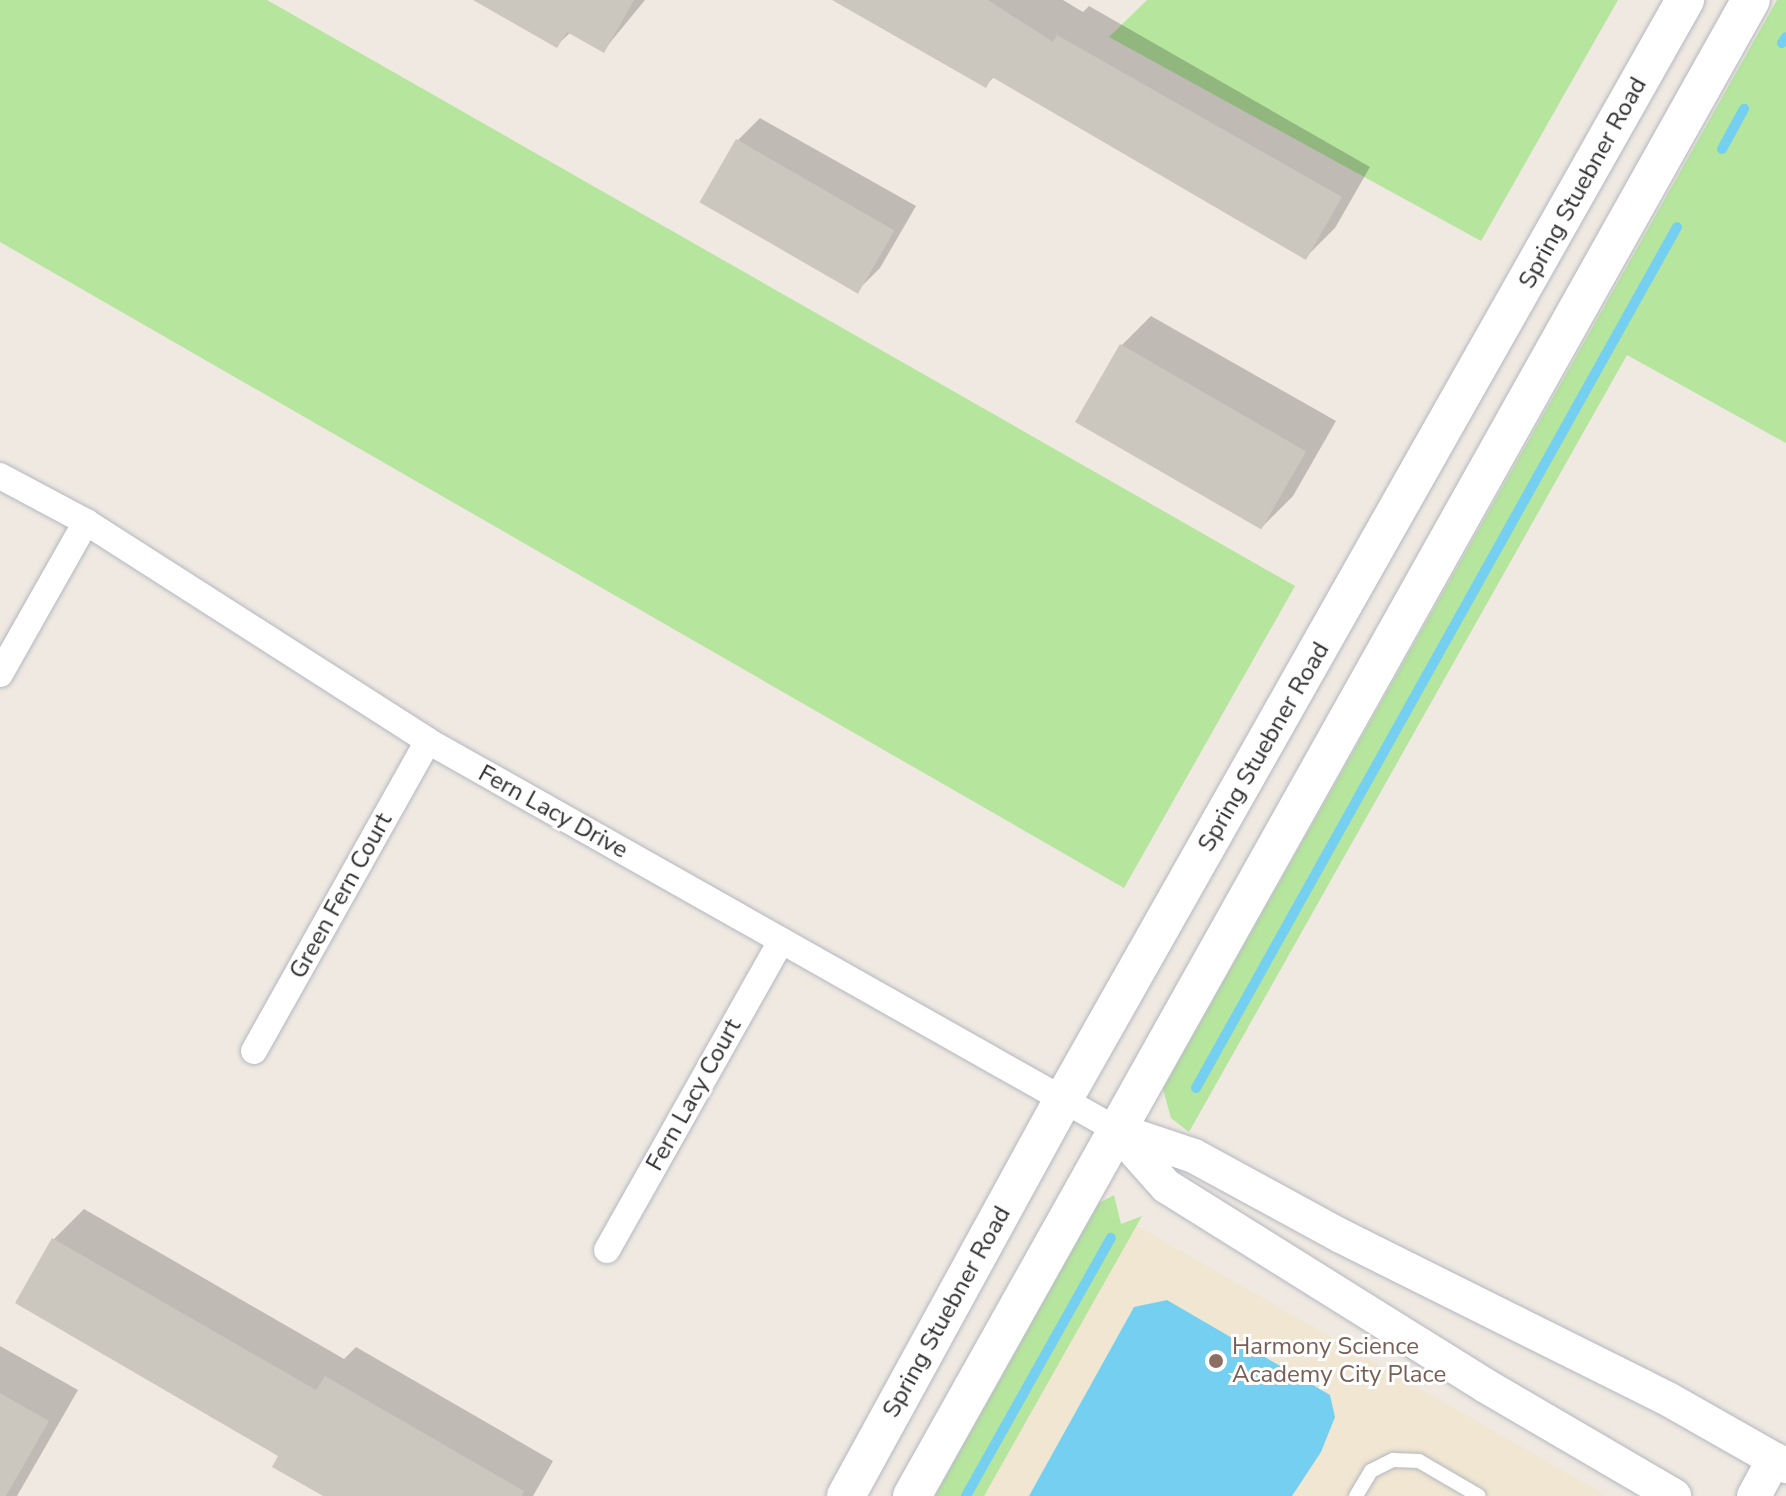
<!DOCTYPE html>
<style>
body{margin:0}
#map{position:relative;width:1786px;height:1496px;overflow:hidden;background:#efe9e1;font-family:"Nunito Sans",sans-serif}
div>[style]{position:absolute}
.education>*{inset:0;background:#f0e6d1}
.green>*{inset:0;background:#b6e59e}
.water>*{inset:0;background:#75cff0}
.shadow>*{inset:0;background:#0003}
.stream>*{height:10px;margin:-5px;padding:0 5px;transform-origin:5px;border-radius:5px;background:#75cff0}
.building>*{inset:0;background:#cbc7bf;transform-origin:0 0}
.roads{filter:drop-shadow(0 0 2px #b4b7c1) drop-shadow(0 0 2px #b4b7c1)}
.service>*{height:14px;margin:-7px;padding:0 7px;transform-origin:7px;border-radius:7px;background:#fff}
.minor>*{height:26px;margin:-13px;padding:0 13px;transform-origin:13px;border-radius:13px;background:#fff}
.tertiary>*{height:34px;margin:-17px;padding:0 17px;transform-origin:17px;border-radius:17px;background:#fff}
.secondary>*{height:38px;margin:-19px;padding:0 19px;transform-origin:19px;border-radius:19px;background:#fff}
.dots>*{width:22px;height:22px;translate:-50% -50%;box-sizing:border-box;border:4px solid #fff;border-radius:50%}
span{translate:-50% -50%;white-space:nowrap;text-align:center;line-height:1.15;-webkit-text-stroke:6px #fff;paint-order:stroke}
.street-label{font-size:24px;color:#2e2e2e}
.education-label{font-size:24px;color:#785e54}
.left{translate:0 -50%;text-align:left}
</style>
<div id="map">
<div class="education">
<div style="clip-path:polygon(1136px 1225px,1607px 1496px,984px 1496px)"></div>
</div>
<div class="green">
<div style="clip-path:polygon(0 0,267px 0,1295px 586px,1124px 888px,0 242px)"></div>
<div style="clip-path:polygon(1147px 0,1618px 0,1481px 241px,1109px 37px)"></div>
<div style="clip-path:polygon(1777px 0,1786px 0,1786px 443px,1627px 355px,1189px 1132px,1171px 1118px,1163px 1089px)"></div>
<div style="clip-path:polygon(1114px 1195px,1121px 1224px,1142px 1216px,984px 1496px,935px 1496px,1099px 1203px)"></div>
</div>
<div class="water">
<div style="clip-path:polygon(1167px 1300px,1330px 1395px,1335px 1417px,1321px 1452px,1292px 1496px,1029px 1496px,1134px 1307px)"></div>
</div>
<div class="shadow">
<div style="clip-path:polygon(477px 0,645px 0,604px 50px,571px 32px,557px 45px)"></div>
<div style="clip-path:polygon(836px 0,1063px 0,1083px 12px,1089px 6px,1370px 167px,1335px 228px,1305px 258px,994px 77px,986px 85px)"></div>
<div style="clip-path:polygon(760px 118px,916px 206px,880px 268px,857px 291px,738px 140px)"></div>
<div style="clip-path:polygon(1151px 316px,1336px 421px,1293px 496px,1263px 526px,1121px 346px)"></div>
<div style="clip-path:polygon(84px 1209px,344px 1359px,356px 1347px,553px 1461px,533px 1496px,327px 1496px,281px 1455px,17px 1303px,54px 1239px)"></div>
<div style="clip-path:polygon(0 1346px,78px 1390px,17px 1496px,0 1496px)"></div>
</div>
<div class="stream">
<div style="left:1782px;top:43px;width:7px;rotate:-56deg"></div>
<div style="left:1722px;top:149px;width:46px;rotate:-61.2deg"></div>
<div style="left:1196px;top:1088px;width:986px;rotate:-60.81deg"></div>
<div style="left:966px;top:1496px;width:296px;rotate:-60.7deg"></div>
</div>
<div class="building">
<div style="clip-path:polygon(473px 0,634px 0,604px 53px,567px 32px,557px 48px)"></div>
<div style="clip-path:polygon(832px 0,988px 0,1053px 42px,1057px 35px,1342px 197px,1306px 260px,992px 77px,986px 88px)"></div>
<div style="left:736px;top:139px;width:183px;height:73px;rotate:30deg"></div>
<div style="left:1120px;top:344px;width:215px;height:90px;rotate:30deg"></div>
<div style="clip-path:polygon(52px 1238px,316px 1390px,325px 1376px,524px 1491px,522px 1496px,323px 1496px,272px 1467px,278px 1456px,15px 1303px)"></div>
<div style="clip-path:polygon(0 1393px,49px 1421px,6px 1496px,0 1496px)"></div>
</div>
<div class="roads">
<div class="service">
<div style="left:1356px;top:1496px;width:29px;rotate:-59deg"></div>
<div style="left:1371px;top:1471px;width:25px;rotate:-27deg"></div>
<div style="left:1393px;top:1460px;width:26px;rotate:2deg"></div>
<div style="left:1419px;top:1461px;width:69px;rotate:30.3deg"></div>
</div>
<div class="minor">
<div style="left:0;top:476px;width:98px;rotate:28.1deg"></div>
<div style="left:86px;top:522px;width:406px;rotate:32.6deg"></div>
<div style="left:428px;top:741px;width:791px;rotate:29.45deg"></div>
<div style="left:0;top:674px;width:175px;rotate:-60.5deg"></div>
<div style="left:254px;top:1051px;width:355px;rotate:-60.7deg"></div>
<div style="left:607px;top:1250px;width:355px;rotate:-60.6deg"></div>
</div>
<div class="tertiary">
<div style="left:1117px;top:1130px;width:81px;rotate:18.7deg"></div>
<div style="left:1194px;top:1156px;width:167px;rotate:28.6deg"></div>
<div style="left:1341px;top:1236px;width:365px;rotate:26.5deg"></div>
<div style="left:1668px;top:1399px;width:136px;rotate:29.6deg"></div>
<div style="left:1117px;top:1131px;width:74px;rotate:48.3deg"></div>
<div style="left:1166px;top:1186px;width:377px;rotate:32deg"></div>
<div style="left:1486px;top:1386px;width:218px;rotate:30.3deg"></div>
<div style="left:1754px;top:1496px;width:42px;rotate:-61.6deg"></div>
</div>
<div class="secondary">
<div style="left:846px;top:1496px;width:452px;rotate:-61.3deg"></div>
<div style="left:1063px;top:1100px;width:1264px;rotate:-60.51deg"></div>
<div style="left:912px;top:1496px;width:1715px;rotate:-60.72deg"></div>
</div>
</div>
<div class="dots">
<div style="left:1216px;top:1361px;background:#8d6e63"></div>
</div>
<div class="street-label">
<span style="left:1583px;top:183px;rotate:-61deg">Spring Stuebner Road</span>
<span style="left:1264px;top:747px;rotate:-60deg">Spring Stuebner Road</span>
<span style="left:553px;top:812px;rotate:29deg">Fern Lacy Drive</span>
<span style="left:341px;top:896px;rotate:-61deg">Green Fern Court</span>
<span style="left:694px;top:1095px;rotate:-61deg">Fern Lacy Court</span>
<span style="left:947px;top:1312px;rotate:-61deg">Spring Stuebner Road</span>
</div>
<div class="education-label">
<span class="left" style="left:1232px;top:1361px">Harmony Science<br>Academy City Place</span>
</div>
</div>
